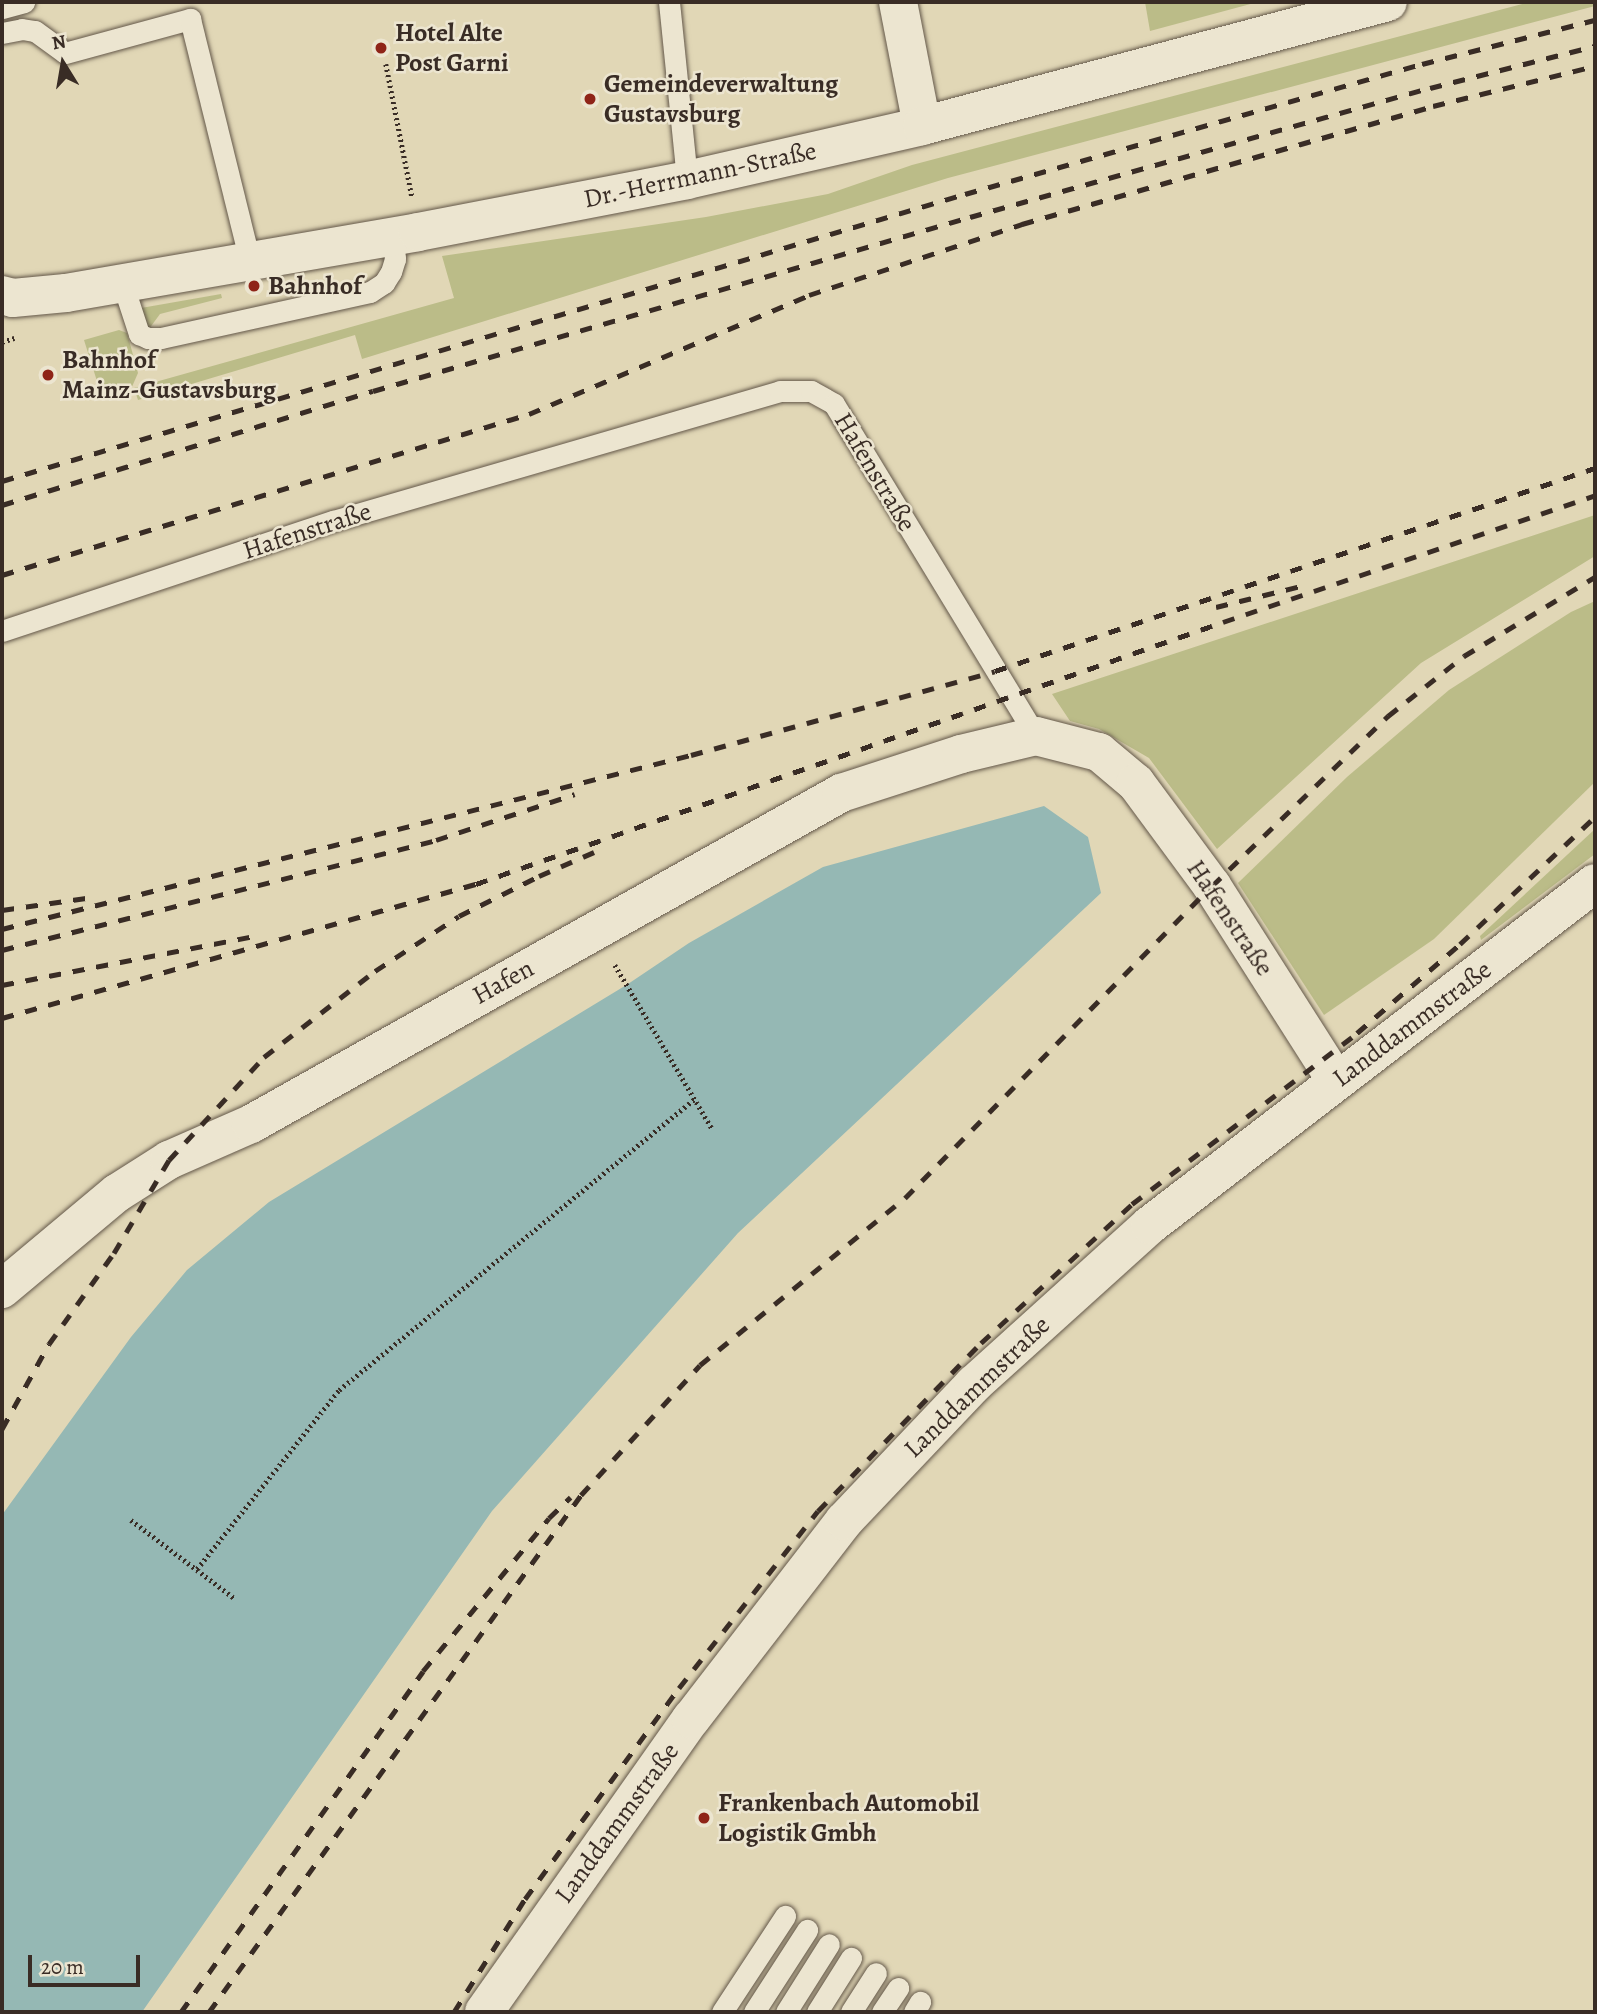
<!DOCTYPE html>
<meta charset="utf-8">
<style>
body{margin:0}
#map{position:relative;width:1597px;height:2014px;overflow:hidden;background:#e1d7b6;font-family:Alegreya,serif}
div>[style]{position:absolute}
.green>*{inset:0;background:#bbbc88}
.water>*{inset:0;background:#95b8b4}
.path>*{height:4.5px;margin-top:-2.25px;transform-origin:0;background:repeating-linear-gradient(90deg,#392c25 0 2px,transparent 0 5.5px)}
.roads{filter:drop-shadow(0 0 2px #635749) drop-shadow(0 0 2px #635749)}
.service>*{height:21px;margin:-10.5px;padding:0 10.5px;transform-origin:10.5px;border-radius:10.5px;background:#ece5d0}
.minor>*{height:38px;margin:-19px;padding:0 19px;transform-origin:19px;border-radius:19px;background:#ece5d0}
.rail>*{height:5px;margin-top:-2.5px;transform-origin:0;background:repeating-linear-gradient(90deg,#392c25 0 12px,transparent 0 24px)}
.dots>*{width:19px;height:19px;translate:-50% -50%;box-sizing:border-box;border:4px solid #ece5d0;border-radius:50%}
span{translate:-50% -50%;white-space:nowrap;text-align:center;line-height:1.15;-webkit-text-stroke:5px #ece5d0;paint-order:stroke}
.poi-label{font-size:26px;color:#392c25;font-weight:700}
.left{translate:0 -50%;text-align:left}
.street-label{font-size:26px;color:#392c25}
.frame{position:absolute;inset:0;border:4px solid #392c25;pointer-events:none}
.north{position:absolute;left:28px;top:28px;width:70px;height:70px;-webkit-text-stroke:5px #ece5d0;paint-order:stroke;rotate:349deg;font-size:19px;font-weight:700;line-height:28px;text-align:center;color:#392c25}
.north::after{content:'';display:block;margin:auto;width:24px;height:32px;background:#392c25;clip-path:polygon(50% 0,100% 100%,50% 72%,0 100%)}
.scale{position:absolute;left:28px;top:1955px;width:112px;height:32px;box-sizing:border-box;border:4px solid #392c25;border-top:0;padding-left:9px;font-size:21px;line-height:24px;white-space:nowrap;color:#392c25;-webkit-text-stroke:5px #ece5d0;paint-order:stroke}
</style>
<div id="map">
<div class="green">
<div style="clip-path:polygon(1145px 2px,1258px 2px,1150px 31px)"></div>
<div style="clip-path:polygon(1530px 2px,1595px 2px,1595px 6px,948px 178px,362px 359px,355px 335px,138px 400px,134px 388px,454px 298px,442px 256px,706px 217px,828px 194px,912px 165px)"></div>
<div style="clip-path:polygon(221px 294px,222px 298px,160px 314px,149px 329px,146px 326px,141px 308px)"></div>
<div style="clip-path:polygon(119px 330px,127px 333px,138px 373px,131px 389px,102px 397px,84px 340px)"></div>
<div style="clip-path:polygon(1595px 515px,1595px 556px,1421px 663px,1217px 849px,1149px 758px,1099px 729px,1070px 721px,1052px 694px)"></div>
<div style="clip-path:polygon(1595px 601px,1595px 782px,1434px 939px,1324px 1015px,1238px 883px,1347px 777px,1449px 690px,1571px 612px)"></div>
<div style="clip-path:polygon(1595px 829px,1595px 854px,1481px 940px,1480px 936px)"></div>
</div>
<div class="water">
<div style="clip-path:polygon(1044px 806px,1088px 837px,1101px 893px,738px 1233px,492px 1511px,142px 2012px,2px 2012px,2px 1515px,131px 1337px,187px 1270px,269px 1202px,628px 984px,689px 943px,823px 867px)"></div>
</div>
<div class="path">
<div style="left:386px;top:64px;width:136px;rotate:78.9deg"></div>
<div style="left:2px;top:342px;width:13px;rotate:-18deg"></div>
<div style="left:615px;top:965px;width:192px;rotate:59.3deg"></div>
<div style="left:131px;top:1520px;width:129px;rotate:37.1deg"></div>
<div style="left:197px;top:1569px;width:228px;rotate:-51.6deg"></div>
<div style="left:339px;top:1390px;width:459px;rotate:-39.3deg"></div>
</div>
<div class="roads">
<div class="service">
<div style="left:669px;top:2px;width:179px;rotate:84.2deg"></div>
<div style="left:2px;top:8px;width:23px;rotate:-15deg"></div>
<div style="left:2px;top:33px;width:20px;rotate:-11deg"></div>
<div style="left:22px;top:29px;width:13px;rotate:9deg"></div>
<div style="left:35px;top:31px;width:37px;rotate:36deg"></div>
<div style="left:65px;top:53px;width:130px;rotate:-15.2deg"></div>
<div style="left:190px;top:19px;width:249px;rotate:76.1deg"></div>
<div style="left:122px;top:282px;width:55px;rotate:71.9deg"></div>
<div style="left:139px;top:334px;width:10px;rotate:24deg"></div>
<div style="left:148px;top:338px;width:13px"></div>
<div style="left:161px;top:338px;width:214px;rotate:-12.4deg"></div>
<div style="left:370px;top:292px;width:17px;rotate:-33deg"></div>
<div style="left:384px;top:283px;width:13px;rotate:-58deg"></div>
<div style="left:391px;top:272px;width:14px;rotate:-73deg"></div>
<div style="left:395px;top:259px;width:23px;rotate:-95deg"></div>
<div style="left:2px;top:631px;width:349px;rotate:-18.4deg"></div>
<div style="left:333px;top:521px;width:466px;rotate:-16.2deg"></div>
<div style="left:780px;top:391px;width:31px"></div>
<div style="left:811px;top:391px;width:26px;rotate:29deg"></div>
<div style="left:834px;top:404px;width:389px;rotate:58.7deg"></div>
<div style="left:722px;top:2012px;width:115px;rotate:-56.7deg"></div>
<div style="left:754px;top:2012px;width:98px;rotate:-57.1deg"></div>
<div style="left:786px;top:2012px;width:80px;rotate:-57.7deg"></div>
<div style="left:817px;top:2012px;width:64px;rotate:-57.8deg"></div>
<div style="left:851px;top:2012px;width:46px;rotate:-57.3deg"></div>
<div style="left:882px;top:2012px;width:29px;rotate:-56deg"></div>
<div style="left:914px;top:2012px;width:12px;rotate:-59deg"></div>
</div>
<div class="minor">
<div style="left:898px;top:2px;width:126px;rotate:79deg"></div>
<div style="left:2px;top:295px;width:11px;rotate:15deg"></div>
<div style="left:13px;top:298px;width:53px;rotate:-5.4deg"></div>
<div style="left:66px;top:293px;width:357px;rotate:-9.8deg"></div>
<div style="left:418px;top:232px;width:274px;rotate:-10.9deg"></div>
<div style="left:687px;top:180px;width:241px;rotate:-12.9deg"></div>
<div style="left:922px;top:126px;width:482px;rotate:-14.9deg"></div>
<div style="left:2px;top:1289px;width:150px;rotate:-39.9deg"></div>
<div style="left:117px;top:1193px;width:62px;rotate:-32.4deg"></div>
<div style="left:169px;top:1160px;width:90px;rotate:-23.7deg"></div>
<div style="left:251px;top:1124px;width:677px;rotate:-29.29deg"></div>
<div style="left:841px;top:793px;width:126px;rotate:-18deg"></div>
<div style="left:961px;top:754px;width:77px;rotate:-13.5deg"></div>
<div style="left:1036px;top:736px;width:65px;rotate:14.3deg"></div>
<div style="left:1099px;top:752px;width:48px;rotate:40deg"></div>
<div style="left:1136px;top:783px;width:128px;rotate:53.6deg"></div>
<div style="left:1212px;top:886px;width:231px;rotate:57.5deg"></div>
<div style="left:484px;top:2012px;width:359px;rotate:-54.8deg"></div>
<div style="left:691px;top:1719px;width:250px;rotate:-52.3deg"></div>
<div style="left:844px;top:1521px;width:189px;rotate:-46.5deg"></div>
<div style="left:974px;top:1384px;width:237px;rotate:-42.1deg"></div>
<div style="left:1150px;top:1225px;width:561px;rotate:-37.54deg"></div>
</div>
</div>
<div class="rail">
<div style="left:2px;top:481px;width:1005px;rotate:-16.6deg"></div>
<div style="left:965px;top:194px;width:475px;rotate:-15.9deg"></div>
<div style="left:1422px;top:64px;width:179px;rotate:-14.3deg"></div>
<div style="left:2px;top:505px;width:388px;rotate:-17.1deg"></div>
<div style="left:373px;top:391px;width:622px;rotate:-16.25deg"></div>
<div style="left:970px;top:217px;width:478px;rotate:-15.7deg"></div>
<div style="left:1430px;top:88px;width:170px;rotate:-14.3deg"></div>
<div style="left:2px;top:575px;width:551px;rotate:-16.99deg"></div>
<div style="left:529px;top:414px;width:304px;rotate:-23deg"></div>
<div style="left:809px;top:295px;width:225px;rotate:-18.4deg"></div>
<div style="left:1022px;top:224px;width:428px;rotate:-16deg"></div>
<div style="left:1433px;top:106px;width:167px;rotate:-13.9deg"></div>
<div style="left:1216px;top:607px;width:88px;rotate:-13.9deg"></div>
<div style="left:2px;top:910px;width:92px;rotate:-8.1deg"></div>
<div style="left:2px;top:929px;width:711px;rotate:-14.17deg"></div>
<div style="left:691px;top:755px;width:315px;rotate:-15.4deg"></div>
<div style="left:995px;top:671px;width:633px;rotate:-18.69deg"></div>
<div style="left:2px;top:950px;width:448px;rotate:-14.2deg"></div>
<div style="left:436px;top:840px;width:146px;rotate:-18.3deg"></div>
<div style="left:2px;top:985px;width:263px;rotate:-11deg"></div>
<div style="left:2px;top:1018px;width:493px;rotate:-15.8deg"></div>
<div style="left:476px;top:884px;width:792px;rotate:-19.33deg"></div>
<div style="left:1223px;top:622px;width:393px;rotate:-18.8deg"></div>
<div style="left:2px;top:1429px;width:97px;rotate:-61.1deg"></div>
<div style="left:49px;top:1344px;width:112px;rotate:-54.5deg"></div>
<div style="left:114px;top:1253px;width:108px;rotate:-59.4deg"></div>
<div style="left:169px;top:1160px;width:140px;rotate:-47.3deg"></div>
<div style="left:264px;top:1057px;width:140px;rotate:-37.8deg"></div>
<div style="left:375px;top:971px;width:100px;rotate:-33.2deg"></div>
<div style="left:459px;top:916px;width:89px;rotate:-26.6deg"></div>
<div style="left:539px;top:876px;width:68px;rotate:-23.5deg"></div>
<div style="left:181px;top:2012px;width:418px;rotate:-54.6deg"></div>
<div style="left:423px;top:1671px;width:198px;rotate:-50.5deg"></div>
<div style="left:549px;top:1518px;width:30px;rotate:-44deg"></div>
<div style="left:209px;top:2012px;width:637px;rotate:-54.26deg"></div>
<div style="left:581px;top:1495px;width:176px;rotate:-47.5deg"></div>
<div style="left:700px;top:1365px;width:264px;rotate:-39.2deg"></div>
<div style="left:905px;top:1198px;width:438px;rotate:-45.5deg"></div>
<div style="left:1212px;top:886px;width:245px;rotate:-44deg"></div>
<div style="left:1388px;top:716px;width:97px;rotate:-38.3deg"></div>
<div style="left:1464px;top:656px;width:153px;rotate:-31.1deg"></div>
<div style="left:454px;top:2012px;width:133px;rotate:-57.9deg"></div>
<div style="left:525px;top:1899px;width:261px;rotate:-53.9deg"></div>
<div style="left:679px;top:1688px;width:225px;rotate:-51.9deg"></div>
<div style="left:818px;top:1511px;width:234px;rotate:-45.9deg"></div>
<div style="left:981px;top:1343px;width:205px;rotate:-42.6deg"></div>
<div style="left:1132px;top:1204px;width:283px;rotate:-37.2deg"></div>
<div style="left:1357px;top:1033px;width:136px;rotate:-40.8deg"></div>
<div style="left:1460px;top:944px;width:185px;rotate:-43.3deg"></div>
</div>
<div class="dots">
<div style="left:381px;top:48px;background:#8f2418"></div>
<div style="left:590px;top:99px;background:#8f2418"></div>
<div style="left:254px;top:286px;background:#8f2418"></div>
<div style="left:48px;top:375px;background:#8f2418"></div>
<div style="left:704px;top:1818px;background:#8f2418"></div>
</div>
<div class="poi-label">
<span class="left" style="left:395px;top:48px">Hotel Alte<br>Post Garni</span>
<span class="left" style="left:604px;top:99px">Gemeindeverwaltung<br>Gustavsburg</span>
<span class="left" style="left:268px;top:286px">Bahnhof</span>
<span class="left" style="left:62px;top:375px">Bahnhof<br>Mainz-Gustavsburg</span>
<span class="left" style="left:718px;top:1818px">Frankenbach Automobil<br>Logistik Gmbh</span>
</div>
<div class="street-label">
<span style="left:700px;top:175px;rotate:-12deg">Dr.-Herrmann-Straße</span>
<span style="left:875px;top:472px;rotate:59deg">Hafenstraße</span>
<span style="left:307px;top:531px;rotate:-18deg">Hafenstraße</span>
<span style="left:1230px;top:918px;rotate:56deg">Hafenstraße</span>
<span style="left:503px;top:982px;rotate:-29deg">Hafen</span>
<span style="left:1412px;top:1024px;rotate:-37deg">Landdammstraße</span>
<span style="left:977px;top:1387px;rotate:-44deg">Landdammstraße</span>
<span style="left:617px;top:1823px;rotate:-54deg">Landdammstraße</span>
</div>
<div class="frame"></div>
<div class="north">N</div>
<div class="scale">20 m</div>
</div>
